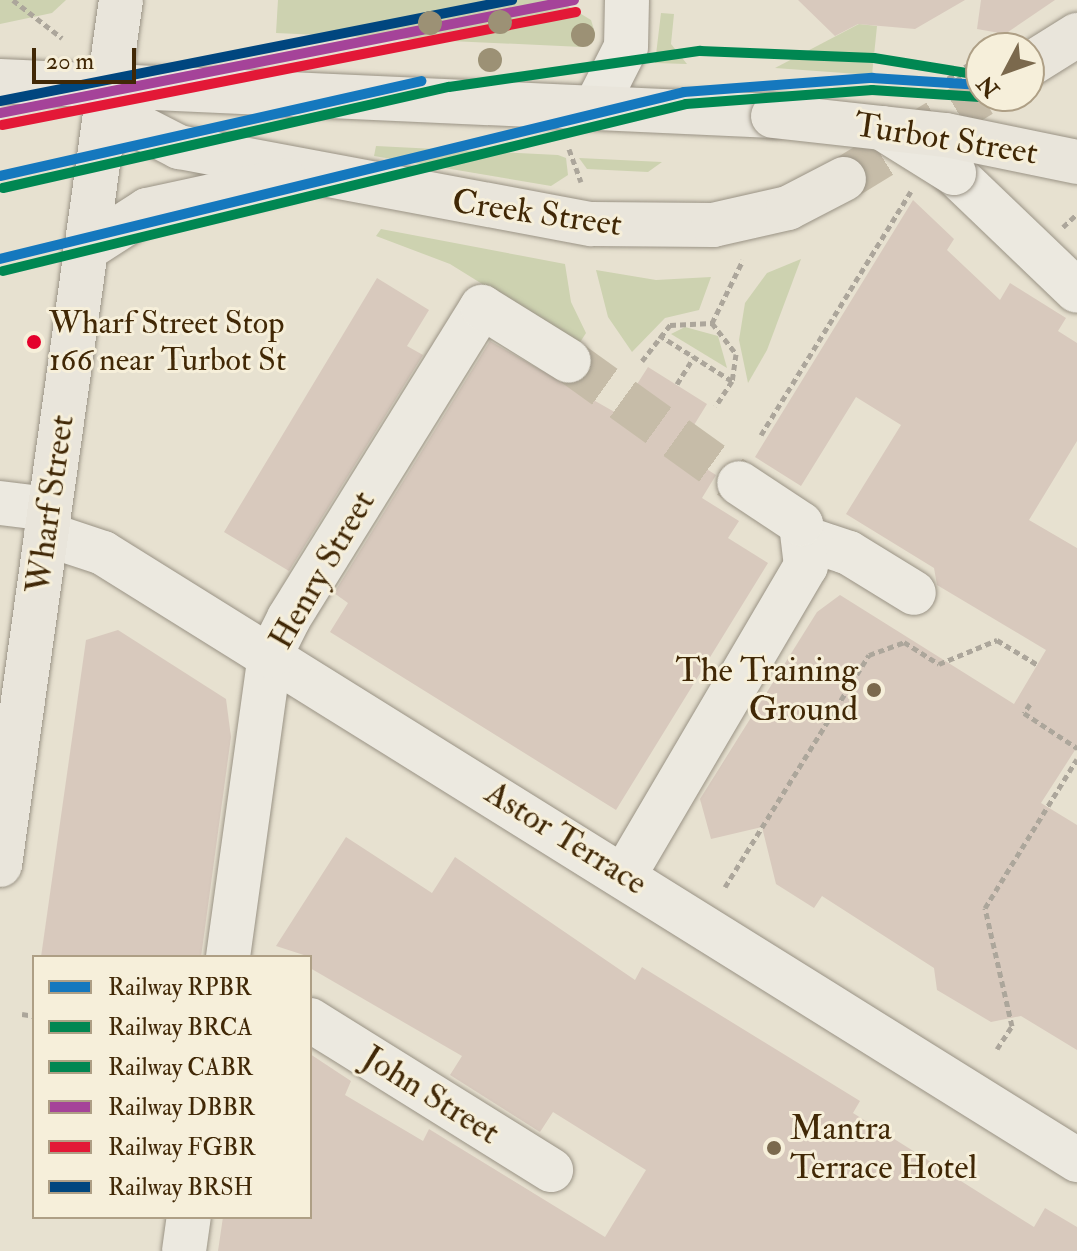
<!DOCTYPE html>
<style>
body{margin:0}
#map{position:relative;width:1077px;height:1251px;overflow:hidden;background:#e7e1d0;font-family:"IM FELL Double Pica",serif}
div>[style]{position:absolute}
.green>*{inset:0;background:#cdd2b0}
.building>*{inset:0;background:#d8c9bd}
.minor-tunnel>*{height:44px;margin-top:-22px;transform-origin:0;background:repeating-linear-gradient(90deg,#c6bca8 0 44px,transparent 0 66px)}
.major-tunnel>*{height:44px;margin-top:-22px;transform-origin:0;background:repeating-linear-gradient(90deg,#c6bca8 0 44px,transparent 0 66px)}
.path>*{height:5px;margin-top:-2.5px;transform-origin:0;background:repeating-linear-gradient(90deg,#aca69b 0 6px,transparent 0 10px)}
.roads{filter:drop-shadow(0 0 2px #9a9385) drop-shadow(0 0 2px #9a9385)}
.minor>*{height:44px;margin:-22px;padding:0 22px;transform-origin:22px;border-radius:22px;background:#ece9e0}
.major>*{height:44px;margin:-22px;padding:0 22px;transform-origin:22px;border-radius:22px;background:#e9e5db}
.bridges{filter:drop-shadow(0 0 2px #9a9385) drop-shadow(0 0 2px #9a9385)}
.minor-bridge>*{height:44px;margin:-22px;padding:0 22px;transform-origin:22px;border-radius:22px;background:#ece9e0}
.major-bridge>*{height:44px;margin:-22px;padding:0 22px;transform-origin:22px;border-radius:22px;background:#e9e5db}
.rail-1>*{height:10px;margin:-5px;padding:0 5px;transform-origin:5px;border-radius:5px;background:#1578be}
.rail-2>*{height:10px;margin:-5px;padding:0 5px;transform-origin:5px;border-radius:5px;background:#008752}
.rail-3>*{height:10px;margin:-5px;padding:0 5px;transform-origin:5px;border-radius:5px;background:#008752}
.rail-4>*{height:10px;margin:-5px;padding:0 5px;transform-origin:5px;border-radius:5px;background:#a54399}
.rail-5>*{height:10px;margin:-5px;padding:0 5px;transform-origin:5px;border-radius:5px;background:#e31837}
.rail-6>*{height:10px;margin:-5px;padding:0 5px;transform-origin:5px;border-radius:5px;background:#00467f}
.trees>*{width:24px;height:24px;margin:-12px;border-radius:50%;background:#9c9175}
.dots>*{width:22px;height:22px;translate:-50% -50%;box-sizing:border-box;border:4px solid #f6efda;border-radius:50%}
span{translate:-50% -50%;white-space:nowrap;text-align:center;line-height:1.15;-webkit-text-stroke:6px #f6efda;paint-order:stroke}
.bus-label{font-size:32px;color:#412806}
.left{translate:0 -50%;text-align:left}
.street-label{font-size:34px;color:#412806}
.poi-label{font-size:34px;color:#412806}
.right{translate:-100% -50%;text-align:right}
.legend{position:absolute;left:32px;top:955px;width:280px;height:264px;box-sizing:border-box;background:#f6efda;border:2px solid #ae9f85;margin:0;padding:10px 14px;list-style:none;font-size:24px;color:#412806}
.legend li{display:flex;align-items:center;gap:16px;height:40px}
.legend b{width:40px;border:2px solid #ae9f85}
.north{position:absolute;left:965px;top:32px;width:80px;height:80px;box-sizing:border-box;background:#f6efda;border:2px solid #ae9f85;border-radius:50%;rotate:229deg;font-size:22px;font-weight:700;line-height:32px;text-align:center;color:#412806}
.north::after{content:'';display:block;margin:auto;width:28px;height:36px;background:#7b694d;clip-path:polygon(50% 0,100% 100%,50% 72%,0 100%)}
.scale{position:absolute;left:32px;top:48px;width:104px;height:36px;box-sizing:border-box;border:4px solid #412806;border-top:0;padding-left:10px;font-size:24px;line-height:28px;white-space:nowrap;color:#412806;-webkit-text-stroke:6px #f6efda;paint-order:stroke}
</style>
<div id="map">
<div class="green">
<div style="clip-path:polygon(0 0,66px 0,52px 13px,0 24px)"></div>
<div style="clip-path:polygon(278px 0,558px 0,591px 20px,595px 33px,582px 47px,276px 33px)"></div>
<div style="clip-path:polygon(661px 13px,674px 14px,671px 44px,687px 64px,655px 63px)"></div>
<div style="clip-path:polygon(859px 24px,877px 26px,872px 75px,775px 68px)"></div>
<div style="clip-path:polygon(376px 146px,558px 155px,566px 158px,568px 175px,551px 186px,374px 156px)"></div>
<div style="clip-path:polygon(579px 158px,662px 162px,648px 172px,587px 169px)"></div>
<div style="clip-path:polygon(381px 229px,565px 264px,571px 302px,586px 333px,579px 344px,450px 264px,376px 236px)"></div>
<div style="clip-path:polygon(801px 259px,767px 350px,748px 383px,739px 340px,745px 303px,767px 273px)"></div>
<div style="clip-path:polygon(596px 270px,656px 280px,711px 277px,699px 310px,665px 318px,632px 352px,608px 317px)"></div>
<div style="clip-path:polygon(685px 327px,718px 336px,727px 368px,671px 334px)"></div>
</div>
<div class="building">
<div style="clip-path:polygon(798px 0,965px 0,915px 29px,858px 24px,835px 36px)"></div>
<div style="clip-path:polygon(981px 0,1055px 0,1005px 34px,977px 29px)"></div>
<div style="clip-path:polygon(913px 200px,954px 239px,947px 250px,1000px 300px,1010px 283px,1066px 318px,1058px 331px,1077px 343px,1077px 441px,1029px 520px,1077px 548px,1077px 747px,1041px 803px,1077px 825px,1077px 1050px,1021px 1016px,991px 1022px,937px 990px,934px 968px,822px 896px,814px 908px,776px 884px,762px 827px,711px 839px,700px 799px,817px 612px,840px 595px,1014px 704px,1046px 650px,937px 585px,934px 568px,846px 514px,901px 425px,856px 397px,801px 486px,755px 457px)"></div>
<div style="clip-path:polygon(377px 278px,429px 310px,407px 346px,423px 355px,289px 571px,224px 532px)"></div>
<div style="clip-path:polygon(490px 341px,618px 414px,648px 367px,707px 404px,678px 451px,716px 475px,702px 498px,739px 521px,728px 538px,768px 563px,616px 810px,330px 632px,348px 603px,334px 593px)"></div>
<div style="clip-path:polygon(118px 630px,226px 699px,231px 737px,201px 957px,41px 957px,86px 640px)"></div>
<div style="clip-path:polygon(346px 837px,432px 893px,455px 857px,635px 980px,642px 967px,860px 1101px,853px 1113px,1034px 1227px,1045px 1208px,1077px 1227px,1077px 1251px,218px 1251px,223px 1217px,310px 1217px,310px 1054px,351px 1081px,345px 1095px,423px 1141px,429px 1129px,605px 1237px,646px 1170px,553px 1112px,540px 1132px,450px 1075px,462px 1056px,310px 968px,310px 957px,276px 946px)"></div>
</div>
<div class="minor-tunnel">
<div style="left:569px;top:361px;width:209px;rotate:35.7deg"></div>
</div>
<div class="major-tunnel">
<div style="left:844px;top:179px;width:161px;rotate:-31.5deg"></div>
</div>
<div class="path">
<div style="left:13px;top:0;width:62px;rotate:37.8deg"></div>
<div style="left:940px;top:84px;width:50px;rotate:-34.3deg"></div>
<div style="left:948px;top:86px;width:40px;rotate:-34deg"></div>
<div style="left:569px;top:149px;width:35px;rotate:70deg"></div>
<div style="left:1063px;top:227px;width:19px;rotate:-43deg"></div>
<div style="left:712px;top:323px;width:70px;rotate:-63.8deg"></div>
<div style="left:659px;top:335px;width:86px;rotate:32.2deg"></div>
<div style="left:642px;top:361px;width:46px;rotate:-52.1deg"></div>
<div style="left:670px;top:325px;width:42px;rotate:-2.7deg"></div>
<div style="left:712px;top:323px;width:39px;rotate:52deg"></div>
<div style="left:736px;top:354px;width:27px;rotate:98deg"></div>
<div style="left:732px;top:381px;width:30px;rotate:123deg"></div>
<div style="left:677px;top:384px;width:32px;rotate:-58deg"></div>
<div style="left:761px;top:435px;width:286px;rotate:-58.4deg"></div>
<div style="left:1030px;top:704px;width:11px;rotate:124deg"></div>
<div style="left:1024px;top:713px;width:64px;rotate:33.4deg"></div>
<div style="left:725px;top:887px;width:273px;rotate:-58.2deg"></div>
<div style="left:869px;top:655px;width:37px;rotate:-20deg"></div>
<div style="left:904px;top:642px;width:41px;rotate:32.2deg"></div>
<div style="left:939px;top:664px;width:63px;rotate:-22.5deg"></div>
<div style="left:997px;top:640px;width:48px;rotate:31.4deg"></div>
<div style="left:22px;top:1014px;width:12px;rotate:9deg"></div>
<div style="left:997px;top:1049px;width:27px;rotate:-57deg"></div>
<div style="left:1012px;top:1026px;width:121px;rotate:-102.9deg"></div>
<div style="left:985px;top:908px;width:175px;rotate:-58.3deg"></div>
</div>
<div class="roads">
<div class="minor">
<div style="left:595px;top:108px;width:68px;rotate:-63.1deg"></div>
<div style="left:626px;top:47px;width:47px;rotate:-88.8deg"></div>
<div style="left:954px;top:173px;width:170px;rotate:43.8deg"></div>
<div style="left:0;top:503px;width:49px;rotate:7deg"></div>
<div style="left:46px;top:534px;width:60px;rotate:18.4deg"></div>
<div style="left:103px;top:553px;width:1148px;rotate:31.93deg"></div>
<div style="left:807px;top:539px;width:44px;rotate:18.4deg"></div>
<div style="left:849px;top:553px;width:76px;rotate:31.6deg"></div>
<div style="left:625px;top:874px;width:357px;rotate:-59.6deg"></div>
<div style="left:806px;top:566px;width:42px;rotate:-96.8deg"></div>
<div style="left:801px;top:524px;width:74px;rotate:-146.5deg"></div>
<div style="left:228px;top:957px;width:304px;rotate:-82.1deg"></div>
<div style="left:270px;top:656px;width:42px;rotate:-63.4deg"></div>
<div style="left:289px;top:618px;width:366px;rotate:-58.2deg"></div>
<div style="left:482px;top:307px;width:102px;rotate:31.8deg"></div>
<div style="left:310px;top:1020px;width:284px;rotate:31.9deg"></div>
<div style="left:184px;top:1251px;width:34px;rotate:-82deg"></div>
</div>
<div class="major">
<div style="left:1029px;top:65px;width:57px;rotate:-32deg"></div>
<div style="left:0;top:81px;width:774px;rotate:2.59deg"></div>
<div style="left:108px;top:87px;width:45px;rotate:54.9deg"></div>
<div style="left:134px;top:124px;width:51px;rotate:27.1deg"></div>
<div style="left:179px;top:147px;width:420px;rotate:10.6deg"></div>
<div style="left:592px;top:224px;width:121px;rotate:0.5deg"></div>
<div style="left:713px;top:225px;width:77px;rotate:-12.8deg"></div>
<div style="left:788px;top:208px;width:63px;rotate:-27.4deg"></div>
<div style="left:85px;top:250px;width:74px;rotate:-32.8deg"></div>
<div style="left:147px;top:210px;width:142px;rotate:-12.2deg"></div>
<div style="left:0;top:865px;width:873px;rotate:-82.04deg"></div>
</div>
</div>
<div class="bridges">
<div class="minor-bridge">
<div style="left:882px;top:128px;width:85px;rotate:32deg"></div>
</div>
<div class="major-bridge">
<div style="left:773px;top:116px;width:174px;rotate:6.3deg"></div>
<div style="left:946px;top:135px;width:134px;rotate:11.6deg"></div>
</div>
</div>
<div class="rail-1">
<div style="left:0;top:176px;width:432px;rotate:-12.7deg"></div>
<div style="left:0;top:259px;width:704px;rotate:-13.72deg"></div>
<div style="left:684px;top:92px;width:189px;rotate:-4.3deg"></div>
<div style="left:872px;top:78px;width:109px;rotate:3.7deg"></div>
</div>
<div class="rail-2">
<div style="left:3px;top:271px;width:703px;rotate:-13.74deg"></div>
<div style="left:686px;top:104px;width:187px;rotate:-4.3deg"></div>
<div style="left:872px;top:90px;width:108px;rotate:3.7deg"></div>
</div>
<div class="rail-3">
<div style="left:3px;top:188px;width:457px;rotate:-12.8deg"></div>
<div style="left:449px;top:87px;width:254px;rotate:-8.2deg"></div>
<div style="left:700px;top:51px;width:174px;rotate:2.3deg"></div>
<div style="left:874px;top:58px;width:106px;rotate:9.2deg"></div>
</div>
<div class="rail-4">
<div style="left:0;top:113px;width:585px;rotate:-11.14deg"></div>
</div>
<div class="rail-5">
<div style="left:2px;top:125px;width:585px;rotate:-11.14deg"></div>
</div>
<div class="rail-6">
<div style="left:0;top:101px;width:522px;rotate:-11.16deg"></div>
</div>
<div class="trees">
<div style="left:500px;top:22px"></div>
<div style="left:430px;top:23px"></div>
<div style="left:583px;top:35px"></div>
<div style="left:490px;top:60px"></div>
</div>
<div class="dots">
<div style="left:34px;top:342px;background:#e4002b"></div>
<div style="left:874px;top:690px;background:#7b694d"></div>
<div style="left:774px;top:1148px;background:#7b694d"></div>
</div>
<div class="bus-label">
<span class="left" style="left:49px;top:342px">Wharf Street Stop<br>166 near Turbot St</span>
</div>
<div class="street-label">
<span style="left:946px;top:139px;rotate:9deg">Turbot Street</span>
<span style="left:537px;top:213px;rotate:8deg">Creek Street</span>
<span style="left:50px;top:504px;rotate:-82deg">Wharf Street</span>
<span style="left:322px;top:570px;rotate:-60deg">Henry Street</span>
<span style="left:566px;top:838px;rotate:32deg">Astor Terrace</span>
<span style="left:431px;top:1095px;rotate:32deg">John Street</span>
</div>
<div class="poi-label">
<span class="right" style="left:858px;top:690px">The Training<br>Ground</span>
<span class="left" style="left:790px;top:1148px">Mantra<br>Terrace Hotel</span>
</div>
<ul class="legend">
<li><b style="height:10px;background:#1578be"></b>Railway RPBR</li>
<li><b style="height:10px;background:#008752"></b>Railway BRCA</li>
<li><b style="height:10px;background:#008752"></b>Railway CABR</li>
<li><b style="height:10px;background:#a54399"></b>Railway DBBR</li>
<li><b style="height:10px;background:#e31837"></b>Railway FGBR</li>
<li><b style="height:10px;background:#00467f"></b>Railway BRSH</li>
</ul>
<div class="north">N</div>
<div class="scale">20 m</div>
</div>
